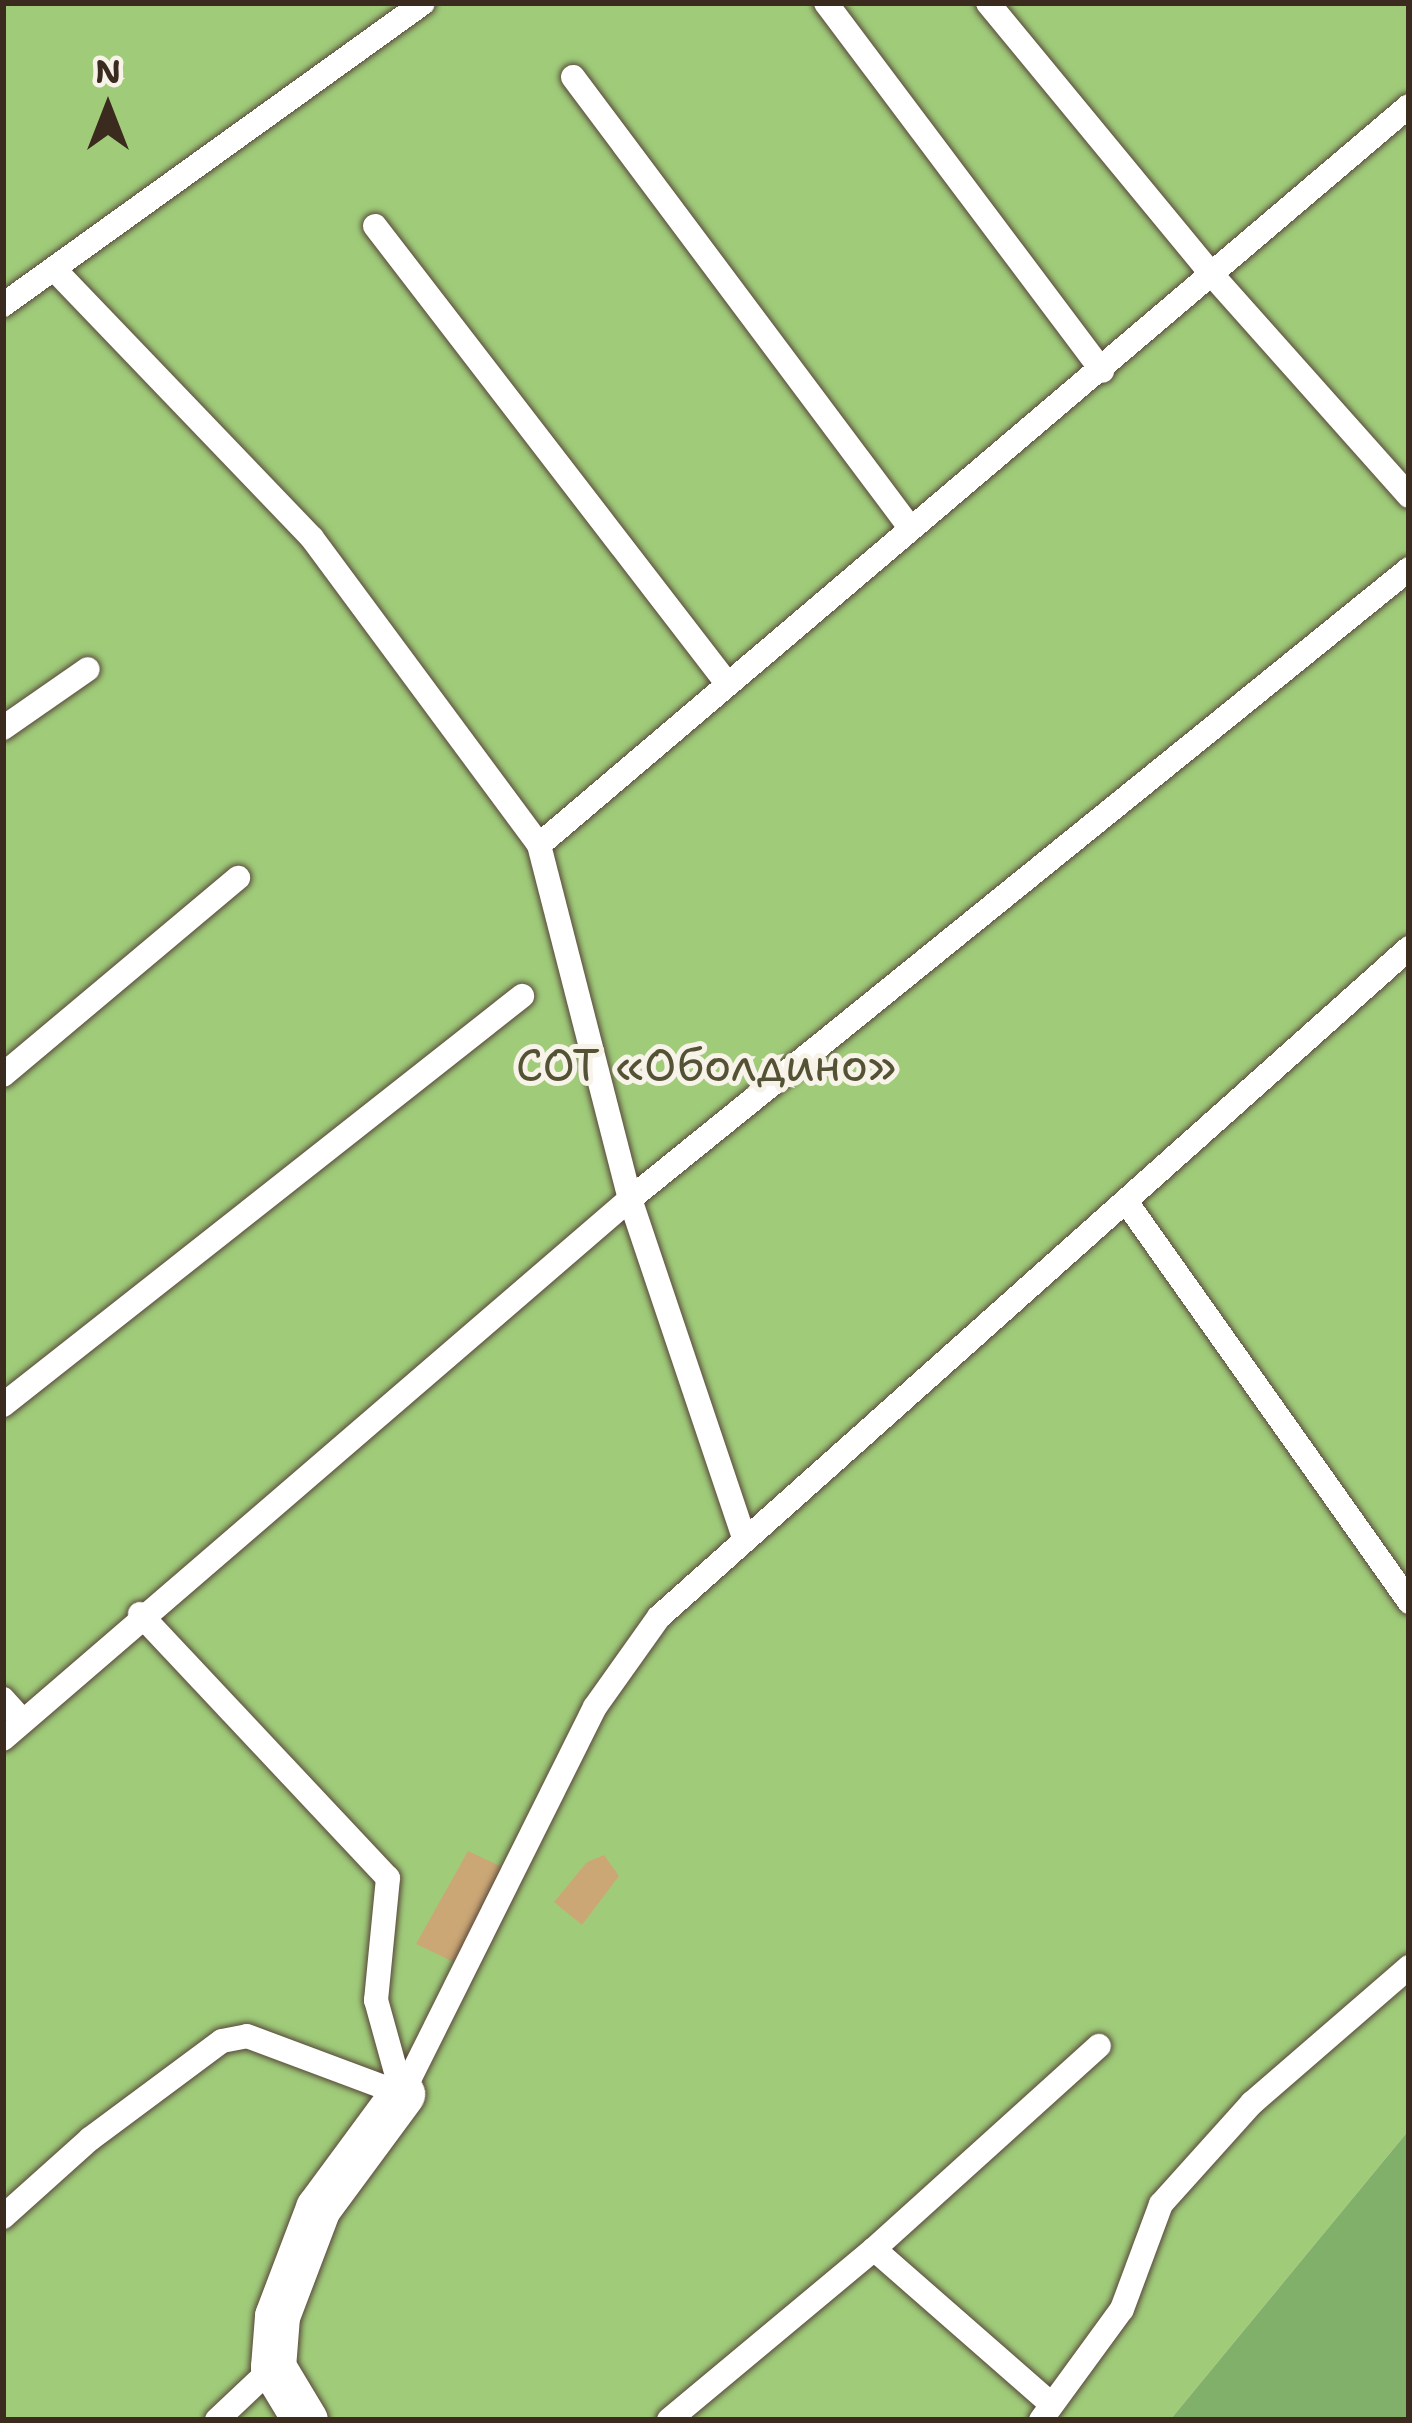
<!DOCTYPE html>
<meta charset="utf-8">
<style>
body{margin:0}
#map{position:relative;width:1412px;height:2423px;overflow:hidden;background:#f5e8d5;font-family:"Shantell Sans",sans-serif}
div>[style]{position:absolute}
.green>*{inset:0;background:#a0cc7a}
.forest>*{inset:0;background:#80b06a}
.building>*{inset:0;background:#cba776}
.roads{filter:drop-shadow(0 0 3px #574639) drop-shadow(0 0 3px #574639)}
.lane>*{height:24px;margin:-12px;padding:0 12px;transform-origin:12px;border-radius:12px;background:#fff}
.street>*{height:45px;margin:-22.5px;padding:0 22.5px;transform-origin:22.5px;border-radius:22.5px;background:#fff}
span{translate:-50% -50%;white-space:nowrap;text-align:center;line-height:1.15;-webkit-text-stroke:10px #f7f3e8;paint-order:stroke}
.park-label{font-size:45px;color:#545235}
.frame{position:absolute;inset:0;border:6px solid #3b2a1e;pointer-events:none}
.north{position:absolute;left:48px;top:48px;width:120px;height:120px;-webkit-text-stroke:9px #f7f3e8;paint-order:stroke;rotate:0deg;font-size:33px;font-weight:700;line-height:48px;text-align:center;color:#3b2a1e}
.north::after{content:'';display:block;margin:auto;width:42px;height:54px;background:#3b2a1e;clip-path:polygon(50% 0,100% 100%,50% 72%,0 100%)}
</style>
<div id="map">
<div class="green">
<div style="clip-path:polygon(3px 3px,1409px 3px,1409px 2130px,1170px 2420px,3px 2420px)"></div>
</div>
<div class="forest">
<div style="clip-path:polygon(1409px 2130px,1409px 2420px,1170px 2420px)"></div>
</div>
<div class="building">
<div style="clip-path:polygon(468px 1851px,502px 1867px,458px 1964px,416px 1944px)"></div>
<div style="clip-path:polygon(604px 1855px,619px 1876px,582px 1925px,554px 1902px,587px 1862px)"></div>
</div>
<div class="roads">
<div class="lane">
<div style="left:826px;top:3px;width:460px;rotate:53.1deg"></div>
<div style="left:988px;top:3px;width:355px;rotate:50.5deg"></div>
<div style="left:1214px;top:277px;width:293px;rotate:48.3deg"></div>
<div style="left:573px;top:77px;width:559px;rotate:53.21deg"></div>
<div style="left:375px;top:226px;width:575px;rotate:52.41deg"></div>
<div style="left:56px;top:271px;width:370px;rotate:46.2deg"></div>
<div style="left:312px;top:538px;width:382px;rotate:53.5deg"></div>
<div style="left:539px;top:845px;width:366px;rotate:75.6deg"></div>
<div style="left:630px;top:1199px;width:358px;rotate:71.4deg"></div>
<div style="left:3px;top:305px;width:517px;rotate:-35.72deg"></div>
<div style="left:3px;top:728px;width:103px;rotate:-34.8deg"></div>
<div style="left:539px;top:845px;width:1141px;rotate:-40.35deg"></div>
<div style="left:3px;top:1075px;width:307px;rotate:-40deg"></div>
<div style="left:1127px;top:1203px;width:489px;rotate:54.7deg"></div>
<div style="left:3px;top:1405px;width:661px;rotate:-38.24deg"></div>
<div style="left:140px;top:1614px;width:362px;rotate:46.8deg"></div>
<div style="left:388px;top:1878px;width:123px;rotate:95.6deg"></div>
<div style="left:376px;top:2000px;width:98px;rotate:74.5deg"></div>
<div style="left:3px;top:1699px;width:27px;rotate:48deg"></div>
<div style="left:3px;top:1739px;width:827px;rotate:-40.74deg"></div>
<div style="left:630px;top:1199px;width:1002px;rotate:-38.96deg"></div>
<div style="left:402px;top:2094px;width:432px;rotate:-63.5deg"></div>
<div style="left:595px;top:1707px;width:110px;rotate:-54.6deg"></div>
<div style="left:659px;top:1617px;width:1005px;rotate:-41.73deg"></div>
<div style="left:3px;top:2217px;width:117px;rotate:-41.9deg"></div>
<div style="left:90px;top:2139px;width:164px;rotate:-36.6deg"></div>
<div style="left:222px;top:2041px;width:25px;rotate:-11deg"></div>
<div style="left:247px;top:2036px;width:165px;rotate:20.5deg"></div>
<div style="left:874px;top:2249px;width:303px;rotate:-42.1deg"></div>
<div style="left:217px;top:2420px;width:77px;rotate:-43.4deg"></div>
<div style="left:669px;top:2420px;width:267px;rotate:-39.8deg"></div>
<div style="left:874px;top:2249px;width:235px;rotate:41.2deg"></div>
<div style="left:1041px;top:2420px;width:137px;rotate:-53.9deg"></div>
<div style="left:1122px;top:2309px;width:112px;rotate:-69.6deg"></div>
<div style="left:1161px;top:2204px;width:136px;rotate:-48deg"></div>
<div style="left:1252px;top:2103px;width:208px;rotate:-40.9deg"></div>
</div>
<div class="street">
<div style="left:305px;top:2420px;width:62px;rotate:-121.1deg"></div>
<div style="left:273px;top:2367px;width:51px;rotate:-85.5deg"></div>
<div style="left:277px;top:2316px;width:116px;rotate:-69.2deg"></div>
<div style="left:318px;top:2208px;width:142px;rotate:-53.6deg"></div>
</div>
</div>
<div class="park-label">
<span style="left:706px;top:1066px">СОТ «Оболдино»</span>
</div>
<div class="frame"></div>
<div class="north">N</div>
</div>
